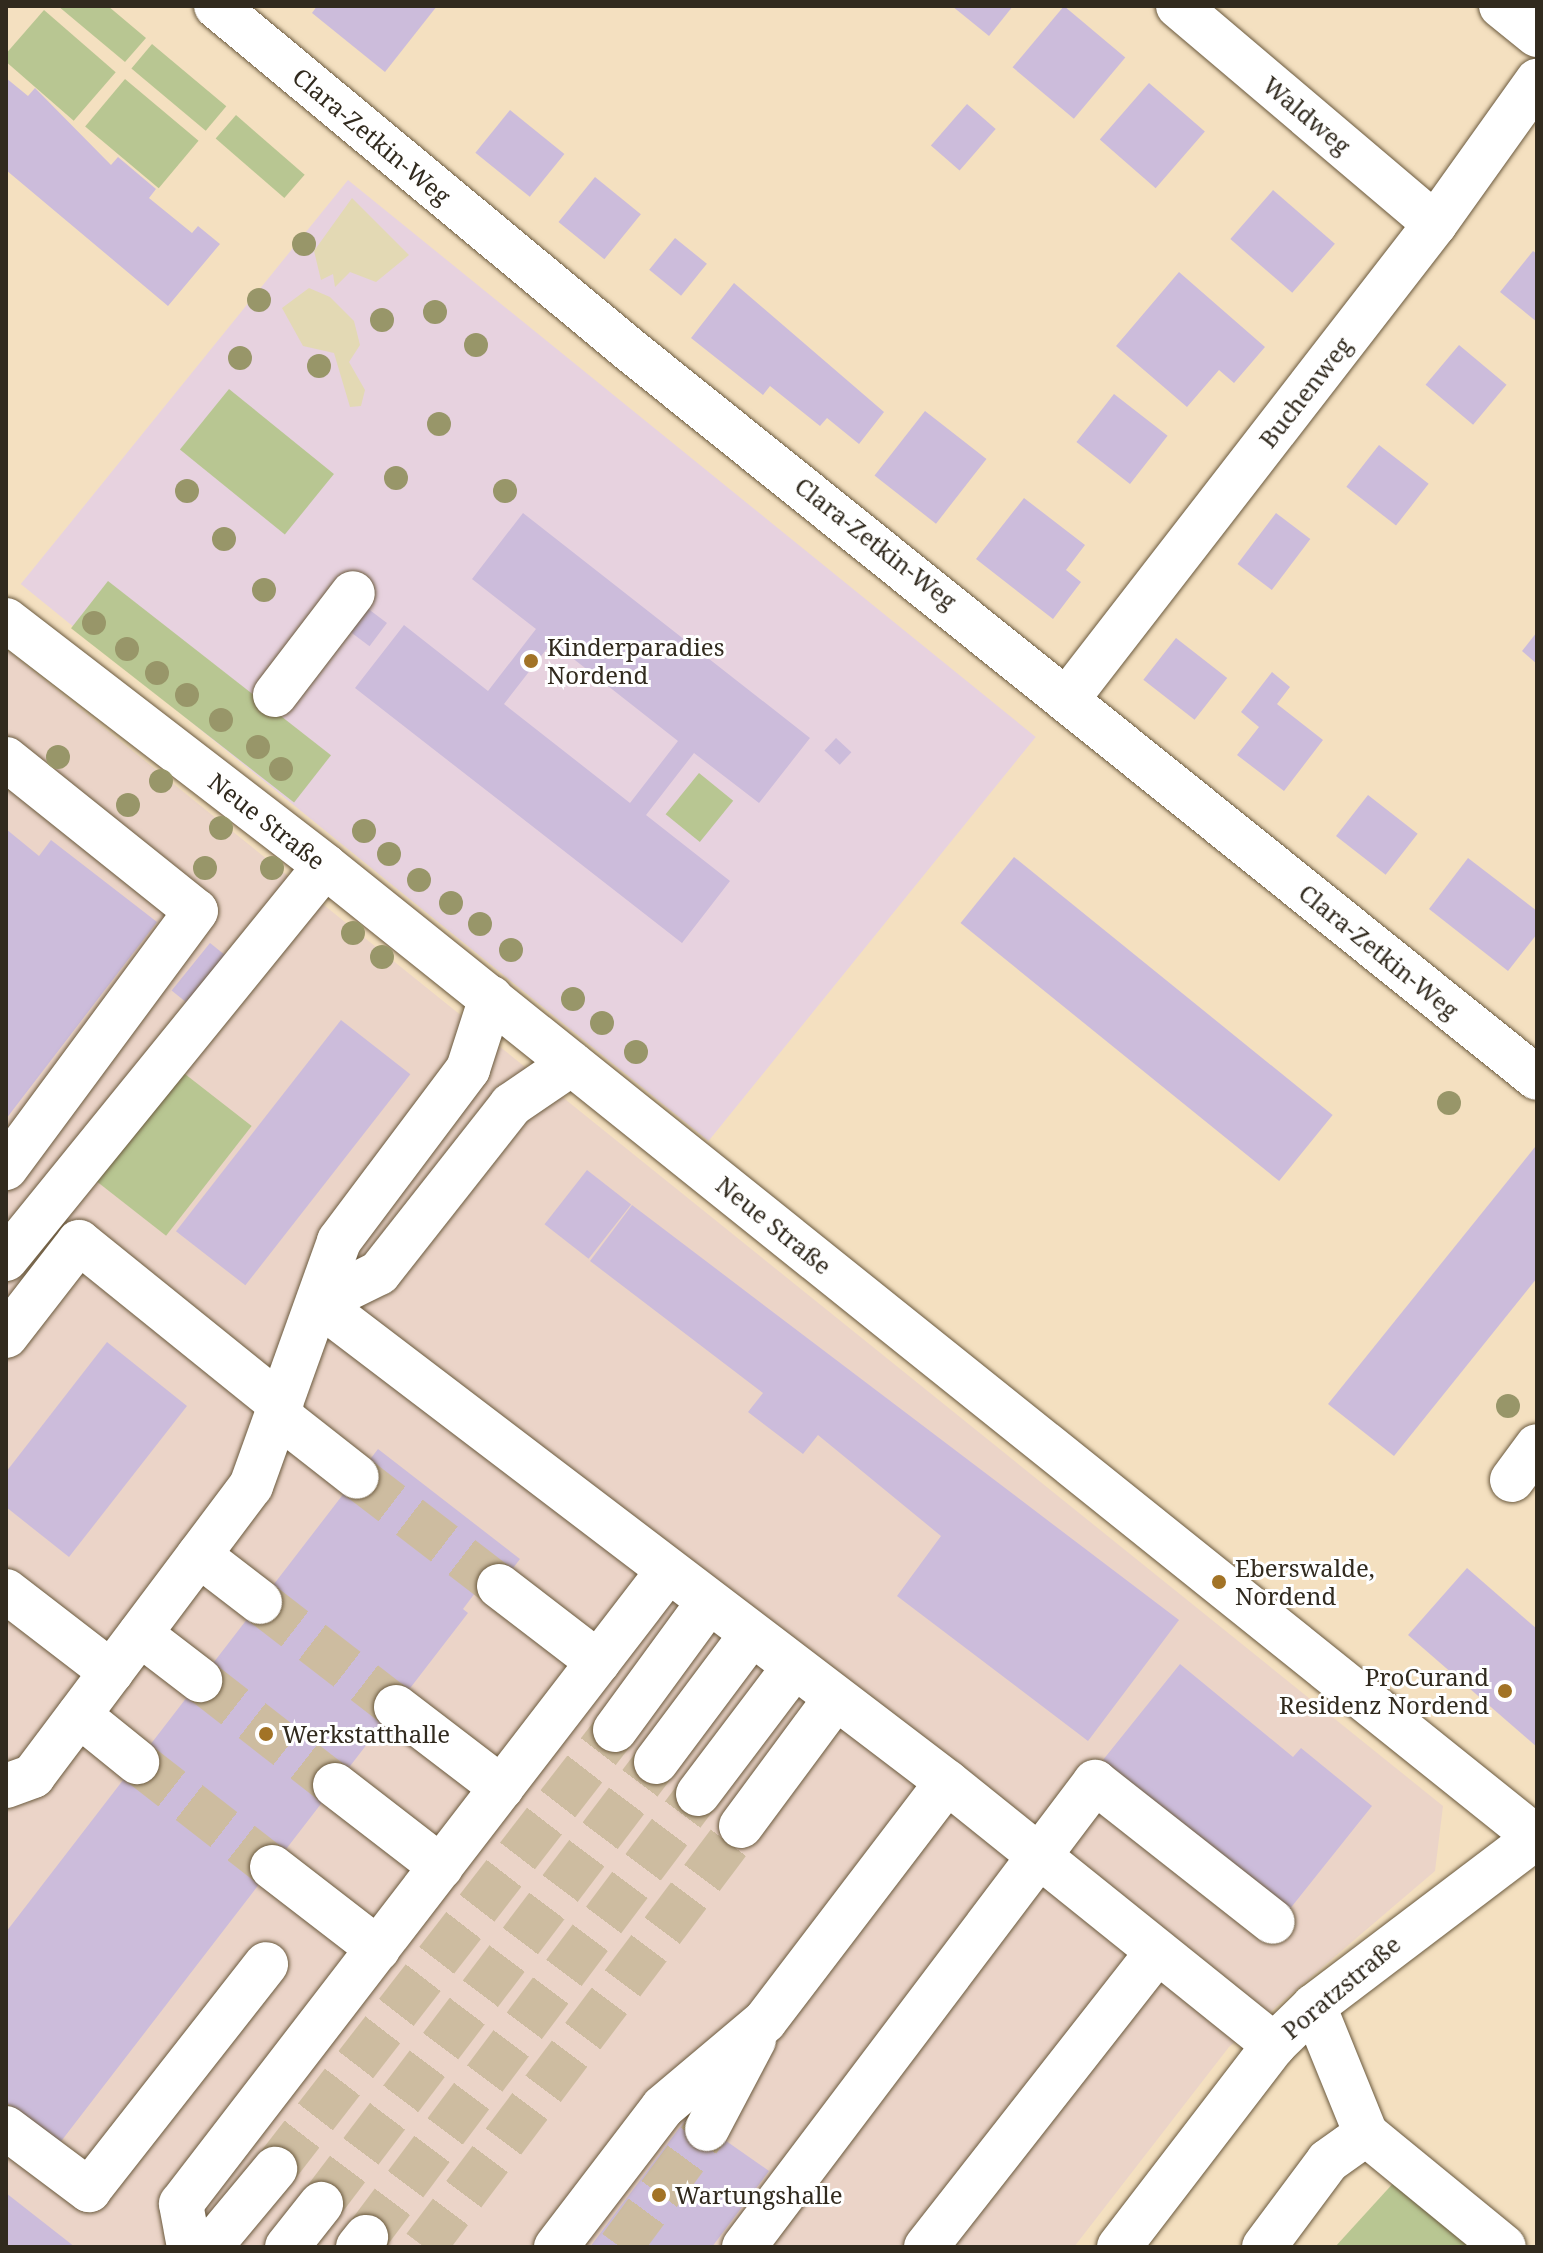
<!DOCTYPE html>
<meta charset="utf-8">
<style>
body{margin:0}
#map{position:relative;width:1543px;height:2253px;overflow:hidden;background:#f4e0c0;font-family:"Noto Serif",serif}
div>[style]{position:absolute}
.commercial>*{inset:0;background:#ebd4c8}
.education>*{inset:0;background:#e7d2df;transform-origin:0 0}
.green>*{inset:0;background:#b8c692;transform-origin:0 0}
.sand>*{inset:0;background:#e3d9b4}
.building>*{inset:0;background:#ccbcdb;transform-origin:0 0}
.minor-tunnel>*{height:44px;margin-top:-22px;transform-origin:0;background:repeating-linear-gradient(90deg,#cdbca0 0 44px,transparent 0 66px)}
.roads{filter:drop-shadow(0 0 2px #6a593d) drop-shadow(0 0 2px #6a593d)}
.minor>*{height:44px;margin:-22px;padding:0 22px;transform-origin:22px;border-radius:22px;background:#fff}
.trees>*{width:24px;height:24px;margin:-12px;border-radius:50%;background:#989669}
.dots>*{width:22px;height:22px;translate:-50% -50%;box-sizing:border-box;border:4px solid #fff;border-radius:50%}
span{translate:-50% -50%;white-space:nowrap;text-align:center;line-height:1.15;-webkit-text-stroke:6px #fff;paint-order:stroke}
.street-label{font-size:24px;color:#312a1e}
.poi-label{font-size:24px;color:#312a1e}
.left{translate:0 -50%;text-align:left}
.right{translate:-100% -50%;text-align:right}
.frame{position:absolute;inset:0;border:8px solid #312a1e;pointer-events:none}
</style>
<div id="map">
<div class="commercial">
<div style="clip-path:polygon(6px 649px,1443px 1806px,1435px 1871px,1229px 2047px,1074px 2247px,6px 2247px)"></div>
</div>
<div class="education">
<div style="left:348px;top:180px;width:885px;height:520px;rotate:39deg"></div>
</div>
<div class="green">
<div style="clip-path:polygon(58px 6px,108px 6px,146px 38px,125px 62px)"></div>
<div style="left:44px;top:10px;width:95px;height:64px;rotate:41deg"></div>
<div style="left:152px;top:44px;width:97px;height:32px;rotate:40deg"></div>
<div style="left:125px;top:79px;width:96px;height:62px;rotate:40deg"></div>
<div style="left:236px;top:115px;width:91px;height:31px;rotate:41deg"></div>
<div style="left:229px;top:389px;width:135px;height:78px;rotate:39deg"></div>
<div style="left:108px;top:581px;width:283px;height:60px;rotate:38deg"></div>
<div style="left:699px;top:773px;width:44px;height:53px;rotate:39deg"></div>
<div style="left:176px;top:1067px;width:96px;height:139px;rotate:38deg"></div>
<div style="clip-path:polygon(1407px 2168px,1504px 2247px,1335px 2247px)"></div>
</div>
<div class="sand">
<div style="clip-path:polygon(352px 198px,409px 255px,376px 282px,350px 272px,335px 287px,333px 274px,321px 280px,314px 251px)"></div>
<div style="clip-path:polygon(309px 288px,330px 297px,354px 321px,360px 345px,349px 362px,365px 390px,361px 406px,350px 407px,334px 353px,303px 346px,282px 308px)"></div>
</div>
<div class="building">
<div style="clip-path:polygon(317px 6px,437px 6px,385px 72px,312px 13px)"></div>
<div style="clip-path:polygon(952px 6px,1013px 6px,989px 36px)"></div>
<div style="left:1064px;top:6px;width:80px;height:80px;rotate:40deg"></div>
<div style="clip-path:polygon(6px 78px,28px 96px,35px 88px,111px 165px,118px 157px,156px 189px,149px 198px,192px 233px,198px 226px,220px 244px,168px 306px,6px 170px)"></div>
<div style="left:1149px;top:83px;width:74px;height:75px;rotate:41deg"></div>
<div style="left:967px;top:104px;width:38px;height:55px;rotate:41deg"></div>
<div style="left:510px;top:110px;width:70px;height:55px;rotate:39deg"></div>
<div style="left:595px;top:177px;width:59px;height:58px;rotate:39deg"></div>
<div style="left:1273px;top:190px;width:82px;height:65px;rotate:41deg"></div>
<div style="left:675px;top:238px;width:41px;height:41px;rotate:39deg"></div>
<div style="clip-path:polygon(1533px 251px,1537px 254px,1537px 322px,1500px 292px)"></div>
<div style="clip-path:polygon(1179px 272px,1265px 347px,1234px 383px,1219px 370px,1187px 407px,1116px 346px)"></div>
<div style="clip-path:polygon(734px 283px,884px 412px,859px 444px,827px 418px,820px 426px,770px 386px,763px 395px,691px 338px)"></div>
<div style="left:1459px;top:345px;width:62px;height:52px;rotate:40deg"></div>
<div style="left:1114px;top:394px;width:68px;height:61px;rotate:38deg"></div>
<div style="left:925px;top:411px;width:78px;height:82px;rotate:38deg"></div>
<div style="left:1379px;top:445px;width:63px;height:53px;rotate:38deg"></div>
<div style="clip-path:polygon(1024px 498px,1085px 545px,1066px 570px,1081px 582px,1053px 619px,976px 559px)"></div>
<div style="clip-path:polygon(evenodd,523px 513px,810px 738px,759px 803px,694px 753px,646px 815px,730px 881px,682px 943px,355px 688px,404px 625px,488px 691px,536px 629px,472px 579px,523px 513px,552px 642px,678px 741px,630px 803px,504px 704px,552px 642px)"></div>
<div style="left:1276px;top:513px;width:43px;height:64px;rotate:37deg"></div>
<div style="left:363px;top:605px;width:30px;height:29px;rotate:37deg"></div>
<div style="clip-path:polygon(1537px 632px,1537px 664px,1522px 651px)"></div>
<div style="left:1176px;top:638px;width:65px;height:53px;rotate:38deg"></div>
<div style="clip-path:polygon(1272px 672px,1290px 687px,1277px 704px,1323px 740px,1284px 791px,1237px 755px,1259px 727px,1241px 712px)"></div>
<div style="left:836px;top:738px;width:21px;height:17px;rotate:43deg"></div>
<div style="left:1368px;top:795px;width:63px;height:52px;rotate:38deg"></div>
<div style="clip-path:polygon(6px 829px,39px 856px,51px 840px,157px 922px,6px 1119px)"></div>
<div style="left:1014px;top:857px;width:410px;height:85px;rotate:39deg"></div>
<div style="clip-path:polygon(1468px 858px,1537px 911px,1537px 934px,1508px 971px,1429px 909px)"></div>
<div style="left:210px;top:943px;width:22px;height:61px;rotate:39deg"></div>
<div style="left:341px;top:1020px;width:88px;height:268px;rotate:38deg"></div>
<div style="clip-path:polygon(1535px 1147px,1537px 1278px,1394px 1456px,1328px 1404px)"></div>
<div style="left:587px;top:1170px;width:56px;height:69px;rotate:38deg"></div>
<div style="clip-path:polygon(632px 1205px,1179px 1620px,1088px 1741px,897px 1596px,941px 1536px,818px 1435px,803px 1454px,748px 1412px,763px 1393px,590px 1261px)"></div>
<div style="clip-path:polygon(107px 1342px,187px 1406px,69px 1557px,6px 1507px,6px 1472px)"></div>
<div style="clip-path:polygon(378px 1449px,520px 1559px,487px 1602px,475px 1593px,463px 1609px,468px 1613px,59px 2144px,6px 2102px,6px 1932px)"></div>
<div style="clip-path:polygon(1467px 1568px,1537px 1629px,1537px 1747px,1408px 1635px)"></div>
<div style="clip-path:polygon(1180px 1664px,1293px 1757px,1301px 1748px,1372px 1806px,1289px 1910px,1103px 1760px)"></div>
<div style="clip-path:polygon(689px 2115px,769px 2171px,712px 2247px,590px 2247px)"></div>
<div style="clip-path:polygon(6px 2193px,75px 2247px,6px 2247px)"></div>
</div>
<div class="minor-tunnel">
<div style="left:357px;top:1477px;width:179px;rotate:37.5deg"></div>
<div style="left:260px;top:1602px;width:172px;rotate:37.7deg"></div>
<div style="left:200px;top:1680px;width:171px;rotate:37.9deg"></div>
<div style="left:137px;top:1762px;width:171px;rotate:37.9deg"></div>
<div style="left:275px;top:2169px;width:555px;rotate:-52.24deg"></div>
<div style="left:321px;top:2204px;width:555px;rotate:-52.84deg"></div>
<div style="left:366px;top:2237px;width:554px;rotate:-53.15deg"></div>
<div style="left:424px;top:2247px;width:527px;rotate:-53.02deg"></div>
<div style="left:620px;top:2247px;width:147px;rotate:-53.6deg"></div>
</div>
<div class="roads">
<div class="minor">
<div style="left:216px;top:6px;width:538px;rotate:39.72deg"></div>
<div style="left:630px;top:350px;width:1163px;rotate:38.75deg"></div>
<div style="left:1178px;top:6px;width:337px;rotate:40.3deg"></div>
<div style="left:1501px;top:6px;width:46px;rotate:38.9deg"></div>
<div style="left:6px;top:620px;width:403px;rotate:37.6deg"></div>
<div style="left:325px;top:866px;width:1552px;rotate:38.72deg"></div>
<div style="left:275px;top:695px;width:128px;rotate:-52.6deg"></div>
<div style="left:1068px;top:698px;width:599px;rotate:-52.25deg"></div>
<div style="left:1435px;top:224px;width:176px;rotate:-54.5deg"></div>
<div style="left:6px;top:759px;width:243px;rotate:38.7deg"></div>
<div style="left:196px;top:911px;width:320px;rotate:126.5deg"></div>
<div style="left:6px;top:1259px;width:506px;rotate:-50.93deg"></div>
<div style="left:318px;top:1303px;width:791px;rotate:37.29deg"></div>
<div style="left:947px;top:1782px;width:420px;rotate:38.8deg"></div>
<div style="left:318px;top:1303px;width:68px;rotate:-26.2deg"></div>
<div style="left:379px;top:1273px;width:214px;rotate:-51.8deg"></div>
<div style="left:511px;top:1105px;width:73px;rotate:-34.3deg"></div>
<div style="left:6px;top:1336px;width:119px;rotate:-52.2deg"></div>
<div style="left:79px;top:1242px;width:260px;rotate:38.9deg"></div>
<div style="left:278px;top:1415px;width:100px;rotate:38.1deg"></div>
<div style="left:1512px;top:1480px;width:42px;rotate:-53.7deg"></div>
<div style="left:199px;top:1555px;width:77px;rotate:37.6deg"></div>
<div style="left:499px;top:1586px;width:125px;rotate:37.5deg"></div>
<div style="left:6px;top:1591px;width:133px;rotate:37.6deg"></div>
<div style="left:140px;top:1634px;width:76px;rotate:37.5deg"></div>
<div style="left:396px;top:1707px;width:133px;rotate:37.4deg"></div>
<div style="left:79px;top:1715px;width:75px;rotate:39deg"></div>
<div style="left:615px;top:1730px;width:157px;rotate:-53.8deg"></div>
<div style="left:656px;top:1762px;width:159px;rotate:-53.2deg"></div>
<div style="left:335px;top:1785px;width:134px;rotate:37.7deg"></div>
<div style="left:6px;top:1786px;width:29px;rotate:-20deg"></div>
<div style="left:33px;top:1776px;width:363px;rotate:-53.1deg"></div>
<div style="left:251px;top:1486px;width:260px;rotate:-70.2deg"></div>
<div style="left:339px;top:1241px;width:215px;rotate:-53.1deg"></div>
<div style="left:468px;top:1069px;width:75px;rotate:-72.1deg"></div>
<div style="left:698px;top:1794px;width:159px;rotate:-52.9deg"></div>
<div style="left:741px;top:1826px;width:158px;rotate:-53.5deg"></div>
<div style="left:272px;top:1867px;width:134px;rotate:37.7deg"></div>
<div style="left:1314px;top:2006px;width:138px;rotate:67.9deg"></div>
<div style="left:1366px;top:2134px;width:178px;rotate:39.3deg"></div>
<div style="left:6px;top:2128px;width:104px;rotate:36.8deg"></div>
<div style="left:89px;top:2190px;width:287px;rotate:-51.9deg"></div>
<div style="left:707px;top:2129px;width:101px;rotate:-62.2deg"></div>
<div style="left:189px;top:2247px;width:44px;rotate:-100.5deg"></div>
<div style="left:181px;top:2204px;width:799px;rotate:-52.43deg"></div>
<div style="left:210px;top:2247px;width:102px;rotate:-50.2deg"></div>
<div style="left:287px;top:2247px;width:55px;rotate:-51.7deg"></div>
<div style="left:358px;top:2247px;width:13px;rotate:-51deg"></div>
<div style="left:556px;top:2247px;width:176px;rotate:-52.6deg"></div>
<div style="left:663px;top:2107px;width:133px;rotate:-40.1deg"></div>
<div style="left:765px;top:2021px;width:300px;rotate:-52.7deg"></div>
<div style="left:744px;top:2247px;width:583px;rotate:-52.95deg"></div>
<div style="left:1095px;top:1782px;width:226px;rotate:38.2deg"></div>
<div style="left:926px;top:2247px;width:371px;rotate:-51.9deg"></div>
<div style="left:1119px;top:2247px;width:255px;rotate:-52.5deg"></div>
<div style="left:1274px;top:2045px;width:56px;rotate:-44.3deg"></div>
<div style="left:1314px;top:2006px;width:280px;rotate:-37.2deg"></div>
<div style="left:1264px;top:2247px;width:107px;rotate:-53.3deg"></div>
<div style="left:1328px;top:2161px;width:47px;rotate:-35.4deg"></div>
</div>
</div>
<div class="trees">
<div style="left:304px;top:244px"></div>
<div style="left:259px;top:300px"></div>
<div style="left:435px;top:312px"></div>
<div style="left:382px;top:320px"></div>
<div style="left:476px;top:345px"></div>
<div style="left:240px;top:358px"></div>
<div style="left:319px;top:366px"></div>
<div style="left:439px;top:424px"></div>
<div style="left:396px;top:478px"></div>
<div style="left:187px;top:491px"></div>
<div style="left:505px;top:491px"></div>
<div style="left:224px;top:539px"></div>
<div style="left:264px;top:590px"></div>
<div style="left:94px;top:623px"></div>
<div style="left:127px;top:649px"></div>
<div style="left:157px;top:673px"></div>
<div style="left:187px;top:695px"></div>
<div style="left:221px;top:720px"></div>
<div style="left:258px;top:747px"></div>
<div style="left:58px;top:757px"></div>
<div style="left:281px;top:769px"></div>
<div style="left:161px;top:781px"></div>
<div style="left:128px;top:805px"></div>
<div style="left:221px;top:828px"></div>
<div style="left:364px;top:831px"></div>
<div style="left:389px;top:854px"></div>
<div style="left:205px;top:868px"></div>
<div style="left:272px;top:868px"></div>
<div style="left:419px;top:880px"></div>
<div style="left:451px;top:903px"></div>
<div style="left:480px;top:924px"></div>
<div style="left:353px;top:933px"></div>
<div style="left:511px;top:950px"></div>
<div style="left:382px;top:957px"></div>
<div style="left:573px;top:999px"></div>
<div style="left:602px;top:1023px"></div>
<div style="left:636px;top:1052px"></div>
<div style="left:1449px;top:1103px"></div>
<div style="left:1508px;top:1406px"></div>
</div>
<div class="dots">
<div style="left:531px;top:661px;background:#a27326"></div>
<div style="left:1219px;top:1582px;background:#a27326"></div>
<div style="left:1505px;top:1691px;background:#a27326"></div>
<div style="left:266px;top:1734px;background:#a27326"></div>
<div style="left:659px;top:2195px;background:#a27326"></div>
</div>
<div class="street-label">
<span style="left:1307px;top:115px;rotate:40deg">Waldweg</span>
<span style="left:372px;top:136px;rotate:40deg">Clara-Zetkin-Weg</span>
<span style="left:1305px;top:392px;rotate:-52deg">Buchenweg</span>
<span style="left:876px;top:543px;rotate:38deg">Clara-Zetkin-Weg</span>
<span style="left:267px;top:821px;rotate:38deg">Neue Straße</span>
<span style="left:1379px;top:951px;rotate:39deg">Clara-Zetkin-Weg</span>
<span style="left:774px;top:1225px;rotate:39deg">Neue Straße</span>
<span style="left:1341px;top:1987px;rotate:-40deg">Poratzstraße</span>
</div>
<div class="poi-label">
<span class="left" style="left:547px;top:661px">Kinderparadies<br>Nordend</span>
<span class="left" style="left:1235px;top:1582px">Eberswalde,<br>Nordend</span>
<span class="right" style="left:1489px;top:1691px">ProCurand<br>Residenz Nordend</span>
<span class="left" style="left:282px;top:1734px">Werkstatthalle</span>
<span class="left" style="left:675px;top:2195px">Wartungshalle</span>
</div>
<div class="frame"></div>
</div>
